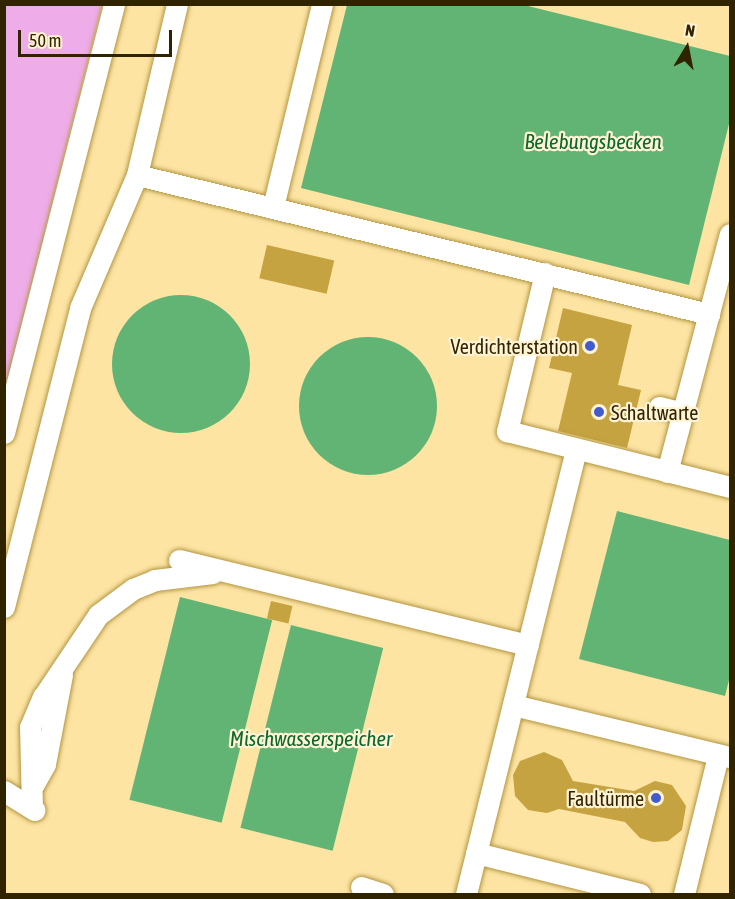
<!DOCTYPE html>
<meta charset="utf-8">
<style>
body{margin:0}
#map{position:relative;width:735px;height:899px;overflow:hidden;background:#fde4a3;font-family:"Asap Condensed",sans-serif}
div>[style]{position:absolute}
.green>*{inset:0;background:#eeace8}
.water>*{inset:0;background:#62b475;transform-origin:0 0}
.round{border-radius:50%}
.building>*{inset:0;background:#c5a340;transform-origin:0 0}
.roads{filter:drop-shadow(0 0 2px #b39540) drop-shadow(0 0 2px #b39540)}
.minor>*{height:21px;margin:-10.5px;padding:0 10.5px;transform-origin:10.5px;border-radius:10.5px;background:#fff}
.dots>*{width:16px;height:16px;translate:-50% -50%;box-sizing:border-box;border:3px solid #fff3d3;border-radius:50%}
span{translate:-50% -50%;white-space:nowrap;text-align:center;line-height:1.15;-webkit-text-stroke:4.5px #fff3d3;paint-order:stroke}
.poi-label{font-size:20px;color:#2f2300}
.right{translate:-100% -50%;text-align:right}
.left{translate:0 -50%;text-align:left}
.water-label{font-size:21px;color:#08682e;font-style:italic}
.frame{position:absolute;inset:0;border:6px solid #2f2300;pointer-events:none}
.north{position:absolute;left:657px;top:18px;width:60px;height:60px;-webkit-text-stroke:4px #fff3d3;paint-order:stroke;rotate:10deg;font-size:16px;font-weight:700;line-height:24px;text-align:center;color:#2f2300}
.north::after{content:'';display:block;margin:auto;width:21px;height:27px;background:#2f2300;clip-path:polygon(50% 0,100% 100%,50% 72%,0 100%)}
.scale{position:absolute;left:18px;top:30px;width:154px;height:27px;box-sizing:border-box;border:3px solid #2f2300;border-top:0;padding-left:8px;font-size:18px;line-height:21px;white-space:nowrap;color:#2f2300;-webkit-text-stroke:4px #fff3d3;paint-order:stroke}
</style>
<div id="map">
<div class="green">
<div style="clip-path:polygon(5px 5px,102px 5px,5px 390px)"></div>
</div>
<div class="water">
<div style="clip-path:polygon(347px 5px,524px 5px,730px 56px,730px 120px,689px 285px,301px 188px)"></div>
<div class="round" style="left:112px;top:295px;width:138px;height:138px"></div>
<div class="round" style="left:299px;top:337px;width:138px;height:138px"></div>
<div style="clip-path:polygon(617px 511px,730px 540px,730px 676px,725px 696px,579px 659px)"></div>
<div style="left:180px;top:597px;width:95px;height:209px;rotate:14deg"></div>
<div style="left:291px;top:625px;width:95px;height:209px;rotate:14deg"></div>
</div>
<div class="building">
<div style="left:267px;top:245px;width:69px;height:34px;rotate:13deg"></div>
<div style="clip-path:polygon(563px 308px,632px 325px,618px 385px,641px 390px,627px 448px,558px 431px,572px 373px,549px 368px)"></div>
<div style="left:271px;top:601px;width:22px;height:18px;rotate:13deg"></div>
<div style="clip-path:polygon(544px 752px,562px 760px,573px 781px,634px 791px,655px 781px,672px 785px,686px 806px,682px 830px,668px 841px,653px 842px,640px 838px,625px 822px,559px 809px,547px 813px,528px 810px,515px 796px,513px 775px,520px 761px)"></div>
</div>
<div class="roads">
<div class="minor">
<div style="left:177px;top:4px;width:176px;rotate:103.2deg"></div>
<div style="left:137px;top:175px;width:589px;rotate:13.66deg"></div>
<div style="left:273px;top:207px;width:209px;rotate:-76.4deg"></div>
<div style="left:545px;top:273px;width:163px;rotate:103.5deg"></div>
<div style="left:507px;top:431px;width:230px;rotate:14.1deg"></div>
<div style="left:659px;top:407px;width:25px;rotate:14deg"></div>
<div style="left:4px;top:433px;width:443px;rotate:-75.6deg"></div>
<div style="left:667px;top:472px;width:246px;rotate:-75.2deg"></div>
<div style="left:179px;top:560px;width:359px;rotate:13.7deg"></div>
<div style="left:4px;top:607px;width:309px;rotate:-75.7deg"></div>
<div style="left:80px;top:308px;width:145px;rotate:-66.8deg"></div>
<div style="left:513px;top:705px;width:223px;rotate:13.5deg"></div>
<div style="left:34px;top:784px;width:23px;rotate:-61deg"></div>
<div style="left:45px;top:764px;width:91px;rotate:-79.2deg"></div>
<div style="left:4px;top:791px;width:36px;rotate:32deg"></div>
<div style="left:32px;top:808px;width:81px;rotate:-91.4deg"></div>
<div style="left:30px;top:727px;width:33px;rotate:-67deg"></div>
<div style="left:43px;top:697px;width:99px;rotate:-56.1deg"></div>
<div style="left:98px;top:615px;width:44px;rotate:-36.6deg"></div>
<div style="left:133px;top:589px;width:24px;rotate:-22deg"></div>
<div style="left:155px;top:580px;width:58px;rotate:-6.9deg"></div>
<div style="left:476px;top:853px;width:169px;rotate:14deg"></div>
<div style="left:361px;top:887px;width:23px;rotate:18deg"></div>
<div style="left:466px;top:894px;width:458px;rotate:-76.1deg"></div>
<div style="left:684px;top:894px;width:142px;rotate:-76.2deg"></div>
</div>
</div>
<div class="dots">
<div style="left:590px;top:346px;background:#425bce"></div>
<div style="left:599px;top:412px;background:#425bce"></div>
<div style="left:656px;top:798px;background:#425bce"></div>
</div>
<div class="poi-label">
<span class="right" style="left:578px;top:346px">Verdichterstation</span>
<span class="left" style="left:611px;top:412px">Schaltwarte</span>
<span class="right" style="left:644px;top:798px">Faultürme</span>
</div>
<div class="water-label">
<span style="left:593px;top:141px">Belebungsbecken</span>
<span style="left:311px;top:738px">Mischwasserspeicher</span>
</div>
<div class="frame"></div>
<div class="north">N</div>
<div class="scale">50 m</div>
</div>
